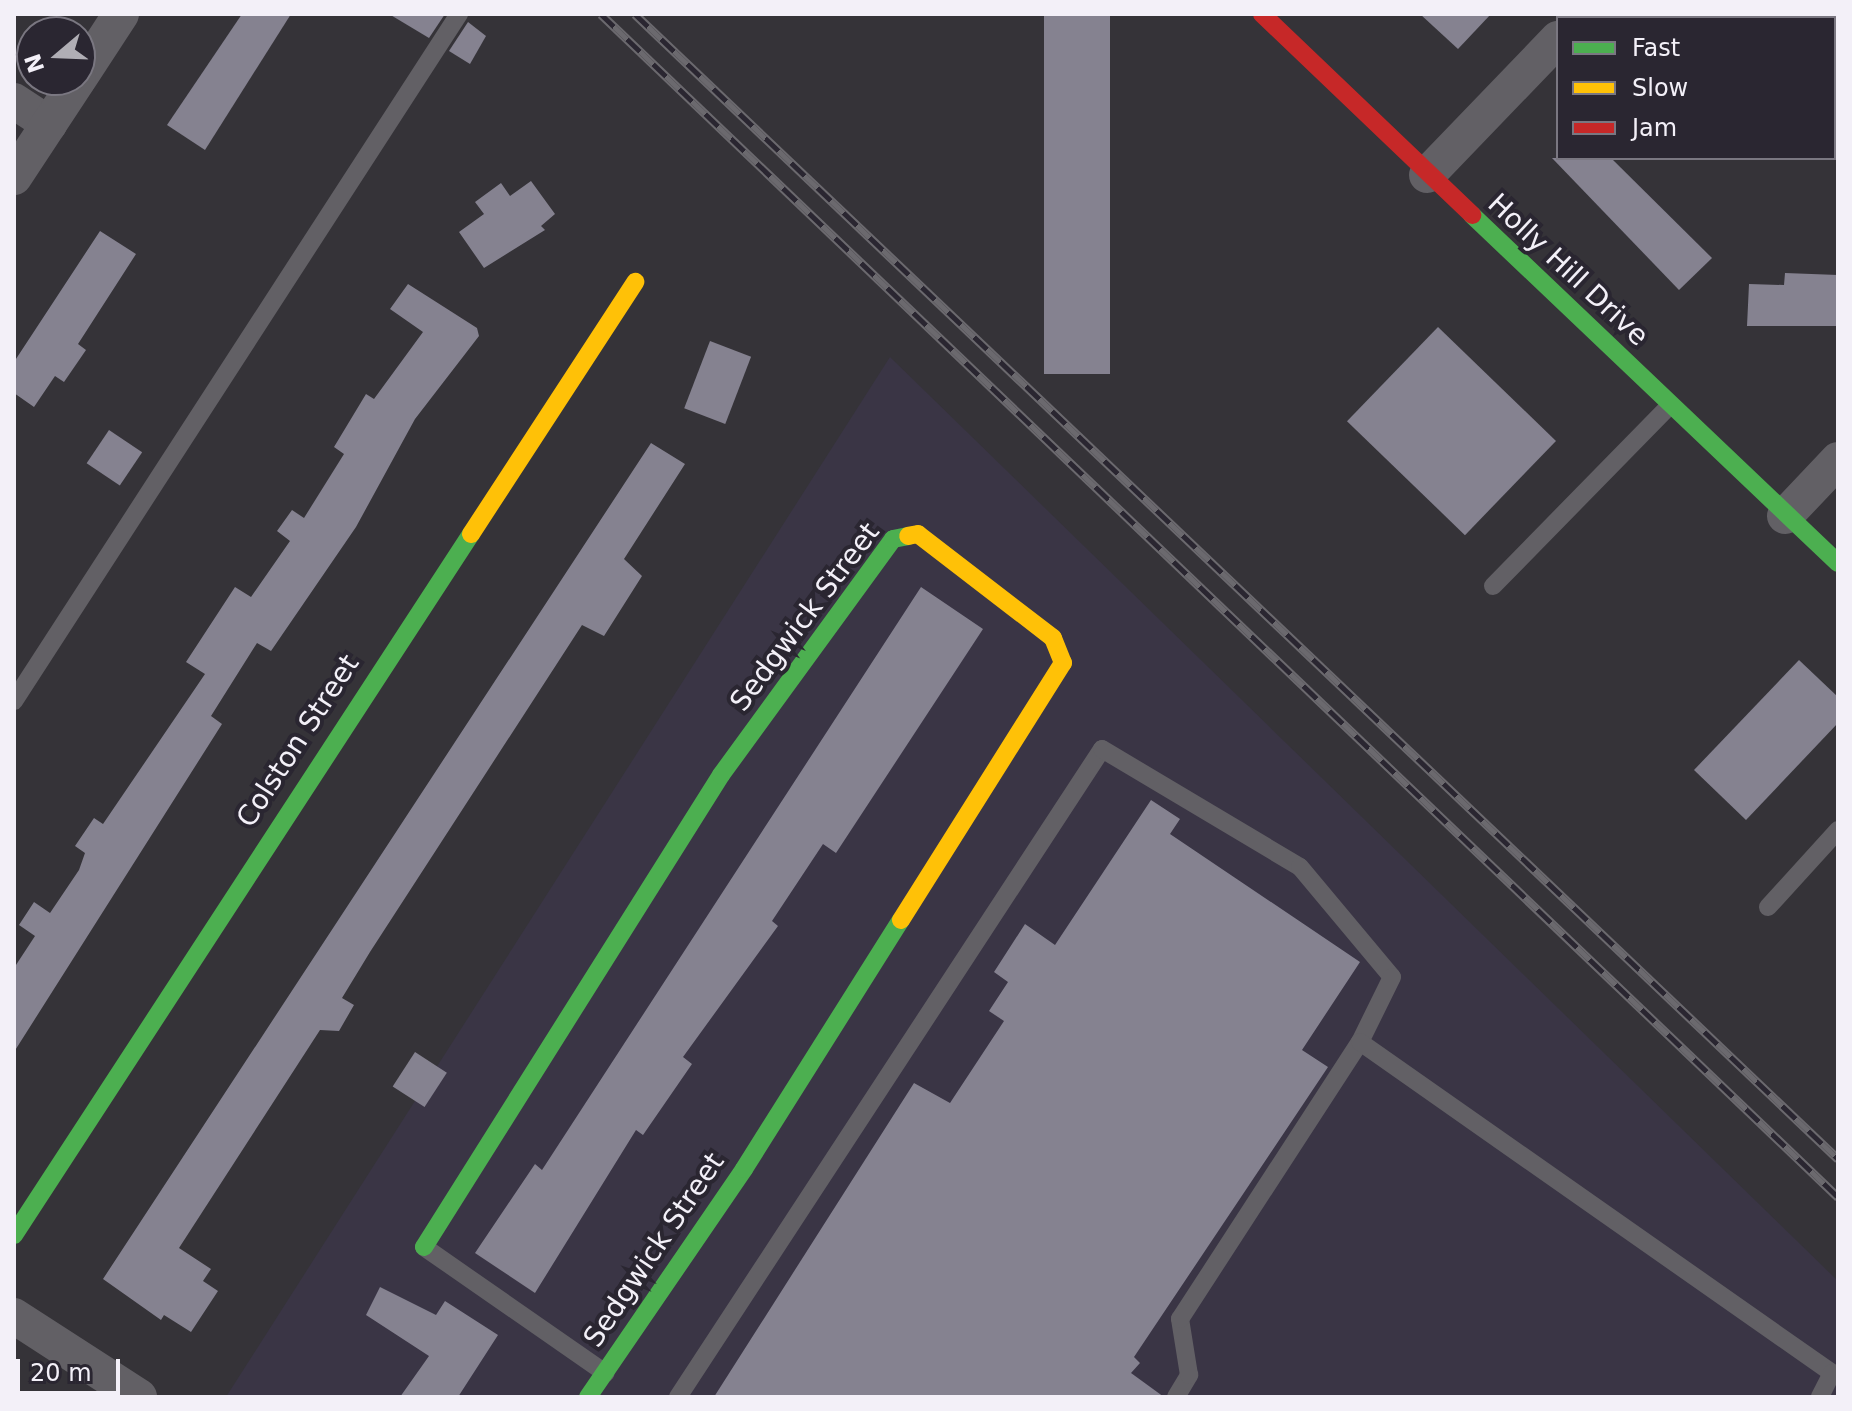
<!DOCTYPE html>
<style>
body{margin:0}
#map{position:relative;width:1852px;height:1411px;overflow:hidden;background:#353338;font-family:"DejaVu Sans",sans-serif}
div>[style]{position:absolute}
.built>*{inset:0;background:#3a3545}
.building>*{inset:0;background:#858290;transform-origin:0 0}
.lane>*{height:18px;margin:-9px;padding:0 9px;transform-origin:9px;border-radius:9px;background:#626065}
.street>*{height:36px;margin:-18px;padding:0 18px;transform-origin:18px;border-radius:18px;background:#626065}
.fast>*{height:18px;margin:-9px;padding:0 9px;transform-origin:9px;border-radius:9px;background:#4caf50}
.slow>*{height:18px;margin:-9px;padding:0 9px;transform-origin:9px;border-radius:9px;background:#ffc107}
.jam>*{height:18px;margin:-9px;padding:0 9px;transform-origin:9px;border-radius:9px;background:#c62828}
.rail>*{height:9px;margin-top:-4.5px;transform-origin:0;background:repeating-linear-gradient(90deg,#2a2631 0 18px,#6b696e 0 36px);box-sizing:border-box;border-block:2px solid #6b696e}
span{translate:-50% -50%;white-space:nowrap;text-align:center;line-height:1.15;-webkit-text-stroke:8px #2a2631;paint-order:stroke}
.street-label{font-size:28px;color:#f3f0f8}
.frame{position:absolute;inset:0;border:16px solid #f3f0f8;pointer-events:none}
.legend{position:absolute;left:1556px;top:16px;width:280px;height:144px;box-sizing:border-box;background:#2a2631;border:2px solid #7a7781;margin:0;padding:10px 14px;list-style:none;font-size:24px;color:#f3f0f8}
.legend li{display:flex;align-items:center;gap:16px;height:40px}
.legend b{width:40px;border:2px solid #7a7781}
.north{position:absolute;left:16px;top:16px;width:80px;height:80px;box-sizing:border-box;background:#2a2631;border:2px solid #7a7781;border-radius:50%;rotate:251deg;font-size:22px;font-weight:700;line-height:32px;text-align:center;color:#f3f0f8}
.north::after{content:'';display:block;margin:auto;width:28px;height:36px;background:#b0aeb5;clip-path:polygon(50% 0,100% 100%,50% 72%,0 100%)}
.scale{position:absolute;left:16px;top:1359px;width:104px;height:36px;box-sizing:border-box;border:4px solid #f3f0f8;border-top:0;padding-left:10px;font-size:24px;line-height:28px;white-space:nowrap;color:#f3f0f8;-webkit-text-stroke:6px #2a2631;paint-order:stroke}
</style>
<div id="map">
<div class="built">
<div style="clip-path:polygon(890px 357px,1838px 1281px,1838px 1397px,226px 1397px)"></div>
</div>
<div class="building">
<div style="clip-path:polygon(242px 14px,291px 14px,205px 150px,167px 125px)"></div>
<div style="clip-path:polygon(389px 14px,445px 14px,429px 38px)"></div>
<div style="left:1044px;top:14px;width:66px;height:360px"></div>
<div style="clip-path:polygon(1420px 14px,1491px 14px,1458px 49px)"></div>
<div style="clip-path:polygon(468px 22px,486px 36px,470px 64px,449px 51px)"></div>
<div style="clip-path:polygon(1552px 158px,1611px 158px,1712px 258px,1679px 290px)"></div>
<div style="clip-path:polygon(531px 181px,555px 214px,541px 226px,545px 230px,484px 268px,459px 232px,484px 214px,475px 202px,501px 183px,510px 196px)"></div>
<div style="clip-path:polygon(100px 231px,136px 254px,78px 344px,86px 350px,64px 382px,55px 376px,34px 407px,14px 393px,14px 362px)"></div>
<div style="clip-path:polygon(1785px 273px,1838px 275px,1838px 326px,1747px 326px,1749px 284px,1784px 285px)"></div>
<div style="clip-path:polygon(408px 284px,477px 328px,479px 336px,415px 419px,356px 527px,271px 651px,257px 643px,211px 716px,222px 724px,14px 1052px,14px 968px,35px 936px,19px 925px,34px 902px,50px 913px,79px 870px,85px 853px,75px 846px,94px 818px,103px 824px,205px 674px,186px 662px,235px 587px,251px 597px,290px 541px,277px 531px,292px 510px,304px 518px,344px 454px,334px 447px,366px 394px,374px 399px,423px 332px,390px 309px)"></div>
<div style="left:1438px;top:327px;width:164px;height:131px;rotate:44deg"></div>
<div style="left:710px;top:341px;width:44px;height:72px;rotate:21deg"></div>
<div style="left:109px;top:430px;width:40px;height:40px;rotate:34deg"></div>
<div style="clip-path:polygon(651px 443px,685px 464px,624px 559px,642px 576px,604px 636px,582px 625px,370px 952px,342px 998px,354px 1005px,339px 1031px,320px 1030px,179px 1248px,211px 1269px,203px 1281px,218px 1291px,191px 1332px,164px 1315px,161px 1320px,103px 1279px)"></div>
<div style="clip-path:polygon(921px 587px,983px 629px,836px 853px,823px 844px,772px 921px,778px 926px,683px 1057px,692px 1064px,643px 1135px,636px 1130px,535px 1293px,475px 1253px,535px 1164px,542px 1170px)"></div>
<div style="clip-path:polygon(1799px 660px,1838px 697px,1838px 723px,1746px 820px,1694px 770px)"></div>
<div style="clip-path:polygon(1151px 800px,1180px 819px,1170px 834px,1360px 962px,1302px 1050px,1328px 1067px,1134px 1357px,1140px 1363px,1131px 1373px,1164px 1397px,714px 1397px,914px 1083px,950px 1103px,1004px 1021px,989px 1011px,1008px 982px,994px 972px,1025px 924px,1055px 945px)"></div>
<div style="left:415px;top:1052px;width:38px;height:41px;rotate:33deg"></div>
<div style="clip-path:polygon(380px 1287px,436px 1315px,445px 1301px,498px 1335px,458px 1397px,400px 1397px,429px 1356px,366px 1315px)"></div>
</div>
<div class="lane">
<div style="left:1493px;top:586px;width:253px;rotate:-45.6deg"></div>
<div style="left:14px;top:701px;width:819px;rotate:-57.07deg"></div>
<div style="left:1768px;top:907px;width:104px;rotate:-47.7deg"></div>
<div style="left:424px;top:1247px;width:221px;rotate:34.8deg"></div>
<div style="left:678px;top:1397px;width:774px;rotate:-56.8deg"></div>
<div style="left:1102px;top:749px;width:230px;rotate:30.8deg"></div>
<div style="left:1300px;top:867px;width:143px;rotate:50.1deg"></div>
<div style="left:1392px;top:977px;width:72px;rotate:116.2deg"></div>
<div style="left:1176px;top:1397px;width:26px;rotate:-59deg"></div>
<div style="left:1189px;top:1375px;width:57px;rotate:-99.1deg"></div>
<div style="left:1180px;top:1319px;width:330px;rotate:-57deg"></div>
<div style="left:1360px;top:1042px;width:576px;rotate:35.04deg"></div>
<div style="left:1832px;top:1373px;width:27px;rotate:117deg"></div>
</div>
<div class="street">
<div style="left:1578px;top:18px;width:6px;rotate:-45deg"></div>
<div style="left:80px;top:77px;width:75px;rotate:-56.9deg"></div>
<div style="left:14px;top:101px;width:42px;rotate:33.3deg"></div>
<div style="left:1427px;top:175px;width:189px;rotate:-46.1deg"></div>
<div style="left:14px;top:177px;width:116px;rotate:-56.6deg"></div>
<div style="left:1785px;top:516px;width:77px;rotate:-46.6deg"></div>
<div style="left:14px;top:1316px;width:149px;rotate:32.9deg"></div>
</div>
<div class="fast">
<div style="left:1472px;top:215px;width:505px;rotate:43.56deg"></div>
<div style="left:14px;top:1235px;width:837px;rotate:-56.9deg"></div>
<div style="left:424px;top:1247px;width:558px;rotate:-57.82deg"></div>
<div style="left:721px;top:775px;width:292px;rotate:-53.9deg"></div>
<div style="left:893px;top:539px;width:15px;rotate:-11deg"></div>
<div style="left:588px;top:1397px;width:276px;rotate:-55.6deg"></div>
<div style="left:744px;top:1169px;width:294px;rotate:-57.8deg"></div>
</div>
<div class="slow">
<div style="left:471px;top:534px;width:301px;rotate:-56.9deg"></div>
<div style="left:901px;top:920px;width:304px;rotate:-57.8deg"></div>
<div style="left:1063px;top:663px;width:27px;rotate:-112deg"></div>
<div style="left:1053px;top:638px;width:170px;rotate:-142.4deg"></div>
<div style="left:918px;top:534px;width:10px;rotate:169deg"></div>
</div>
<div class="jam">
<div style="left:1262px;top:14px;width:291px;rotate:43.7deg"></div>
</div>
<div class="rail">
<div style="left:601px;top:14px;width:1712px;rotate:43.72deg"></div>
<div style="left:635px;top:14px;width:1661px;rotate:43.58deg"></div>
</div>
<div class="street-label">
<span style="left:1568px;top:270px;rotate:43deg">Holly Hill Drive</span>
<span style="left:805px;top:617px;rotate:-53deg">Sedgwick Street</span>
<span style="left:298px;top:741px;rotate:-57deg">Colston Street</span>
<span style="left:654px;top:1250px;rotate:-56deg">Sedgwick Street</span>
</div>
<div class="frame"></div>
<ul class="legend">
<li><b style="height:10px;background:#4caf50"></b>Fast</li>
<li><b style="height:10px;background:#ffc107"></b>Slow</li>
<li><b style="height:10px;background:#c62828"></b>Jam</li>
</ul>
<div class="north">N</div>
<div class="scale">20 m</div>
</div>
